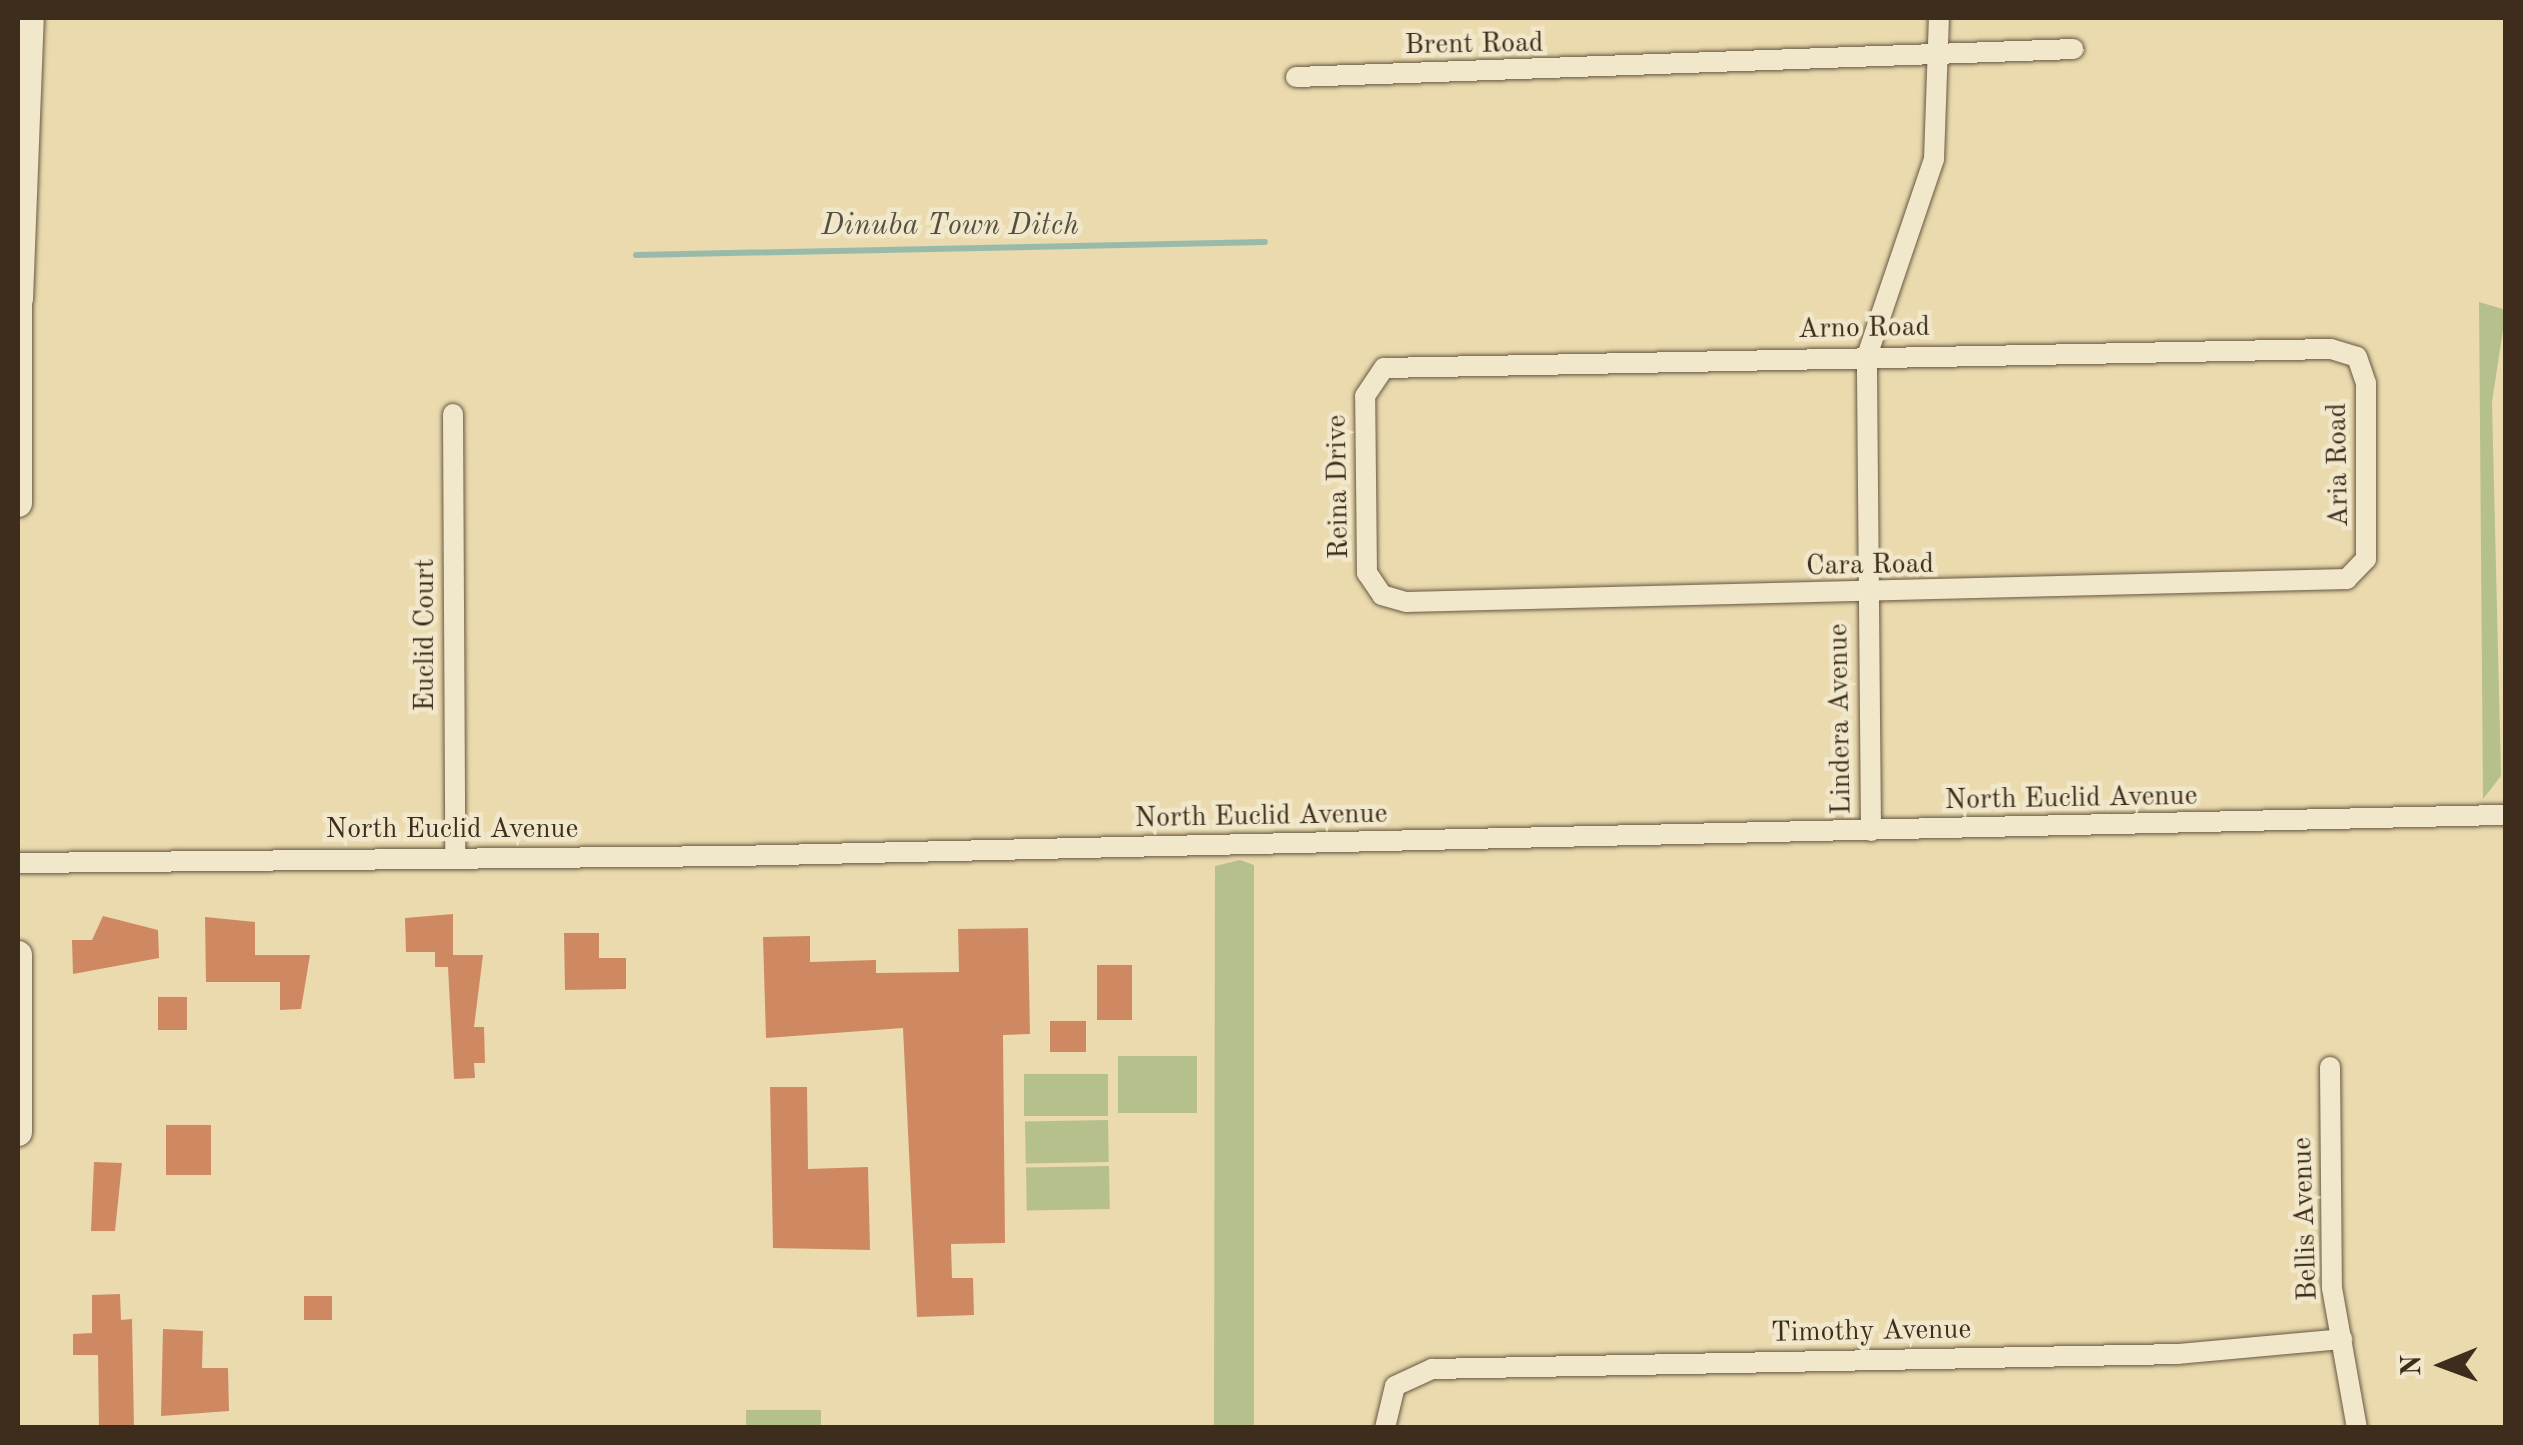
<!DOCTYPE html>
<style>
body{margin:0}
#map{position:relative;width:2523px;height:1445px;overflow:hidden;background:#eadaae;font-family:"Old Standard TT",serif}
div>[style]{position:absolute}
.green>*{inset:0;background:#b5c08c;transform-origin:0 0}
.stream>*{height:6px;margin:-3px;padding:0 3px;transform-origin:3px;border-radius:3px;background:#98bba9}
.building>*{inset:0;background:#cf8962;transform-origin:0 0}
.roads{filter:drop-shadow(0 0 2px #695841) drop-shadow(0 0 2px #695841)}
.street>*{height:20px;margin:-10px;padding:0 10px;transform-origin:10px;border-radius:10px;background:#f1e7ca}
.secondary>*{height:28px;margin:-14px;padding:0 14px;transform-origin:14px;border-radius:14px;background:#f1e7ca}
span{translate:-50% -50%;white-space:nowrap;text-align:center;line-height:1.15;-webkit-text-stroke:9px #f1e7ca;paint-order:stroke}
.street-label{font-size:28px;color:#3e2c1d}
.water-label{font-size:30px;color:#545040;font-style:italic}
.frame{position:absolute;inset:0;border:20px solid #3e2c1d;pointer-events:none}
.north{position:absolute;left:2393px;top:1315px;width:100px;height:100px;-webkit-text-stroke:8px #f1e7ca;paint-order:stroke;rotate:269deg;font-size:28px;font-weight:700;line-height:40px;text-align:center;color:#3e2c1d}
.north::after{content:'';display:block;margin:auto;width:35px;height:45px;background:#3e2c1d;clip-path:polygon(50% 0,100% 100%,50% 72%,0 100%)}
</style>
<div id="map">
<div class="green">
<div style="clip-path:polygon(2479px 302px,2506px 310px,2492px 402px,2501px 776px,2483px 799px)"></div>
<div style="clip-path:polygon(1240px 860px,1254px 865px,1254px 1427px,1214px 1428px,1215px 866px)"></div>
<div style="left:1197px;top:1056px;width:57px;height:79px;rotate:90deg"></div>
<div style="left:1108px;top:1074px;width:42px;height:84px;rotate:90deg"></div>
<div style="left:1108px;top:1120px;width:42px;height:83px;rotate:89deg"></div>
<div style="left:1109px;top:1166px;width:43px;height:83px;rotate:89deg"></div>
<div style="left:821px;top:1410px;width:17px;height:75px;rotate:90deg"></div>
</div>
<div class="stream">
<div style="left:636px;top:255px;width:629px;rotate:-1.18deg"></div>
</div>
<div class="building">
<div style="clip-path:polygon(453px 914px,453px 955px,483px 955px,474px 1027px,484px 1027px,485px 1063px,474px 1063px,475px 1078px,454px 1079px,448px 967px,435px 967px,435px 952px,406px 952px,405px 918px)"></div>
<div style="clip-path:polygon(103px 916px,158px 930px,159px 958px,73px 974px,72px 940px,92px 940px)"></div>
<div style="clip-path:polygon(205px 917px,255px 922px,255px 955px,310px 955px,301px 1009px,280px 1010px,280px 982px,206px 982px)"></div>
<div style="clip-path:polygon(1028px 928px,1030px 1034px,1003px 1035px,1005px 1243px,951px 1244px,952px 1278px,973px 1278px,974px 1315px,917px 1317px,903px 1028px,766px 1038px,763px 937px,810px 936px,810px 962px,876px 960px,876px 973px,959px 972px,958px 929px)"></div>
<div style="clip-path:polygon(564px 933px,599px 933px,599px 958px,626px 958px,626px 989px,565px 990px)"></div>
<div style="left:1097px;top:965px;width:35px;height:55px"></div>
<div style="left:158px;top:997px;width:29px;height:33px"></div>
<div style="left:1050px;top:1021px;width:36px;height:31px"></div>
<div style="clip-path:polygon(770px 1087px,807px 1087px,808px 1169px,868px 1167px,870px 1250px,773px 1248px)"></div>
<div style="left:166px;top:1125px;width:45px;height:50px"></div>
<div style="clip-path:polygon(94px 1162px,122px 1163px,115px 1231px,91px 1231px)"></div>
<div style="clip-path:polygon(120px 1294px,121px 1320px,132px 1319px,134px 1428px,99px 1428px,98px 1355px,73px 1355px,73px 1334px,92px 1333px,92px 1295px)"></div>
<div style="left:304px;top:1296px;width:28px;height:24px"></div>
<div style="clip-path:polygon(163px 1329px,203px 1331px,202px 1368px,228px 1368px,229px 1411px,161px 1416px)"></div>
</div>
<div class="roads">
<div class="street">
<div style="left:1296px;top:77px;width:778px;rotate:-2.06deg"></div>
<div style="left:2331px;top:349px;width:27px;rotate:17deg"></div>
<div style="left:2357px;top:357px;width:28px;rotate:71deg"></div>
<div style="left:2366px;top:383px;width:176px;rotate:90deg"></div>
<div style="left:2366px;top:559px;width:28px;rotate:134deg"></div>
<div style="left:2347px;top:579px;width:941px;rotate:178.6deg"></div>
<div style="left:1406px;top:602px;width:25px;rotate:-164deg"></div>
<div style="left:1382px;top:595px;width:27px;rotate:-124deg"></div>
<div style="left:1367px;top:573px;width:177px;rotate:-90.6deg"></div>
<div style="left:1365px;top:396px;width:34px;rotate:-56deg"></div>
<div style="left:1384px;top:368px;width:947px;rotate:-1.15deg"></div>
<div style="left:453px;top:414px;width:441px;rotate:89.7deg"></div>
<div style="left:1871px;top:831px;width:475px;rotate:-90.5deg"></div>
<div style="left:1867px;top:356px;width:208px;rotate:-71.2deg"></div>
<div style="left:1934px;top:159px;width:141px;rotate:-88deg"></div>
<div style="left:18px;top:863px;width:717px;rotate:-0.56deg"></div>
<div style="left:735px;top:856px;width:1771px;rotate:-1.33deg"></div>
<div style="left:2330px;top:1067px;width:221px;rotate:89.5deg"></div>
<div style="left:2332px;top:1288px;width:142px;rotate:79.9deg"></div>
<div style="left:1385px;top:1428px;width:43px;rotate:-76.6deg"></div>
<div style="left:1395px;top:1386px;width:41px;rotate:-24.7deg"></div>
<div style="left:1432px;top:1369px;width:746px;rotate:-1.15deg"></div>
<div style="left:2178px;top:1354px;width:165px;rotate:-5.2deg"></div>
</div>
<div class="secondary">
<div style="left:18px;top:294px;width:209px;rotate:90deg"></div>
<div style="left:19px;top:299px;width:281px;rotate:-87.8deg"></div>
<div style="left:18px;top:955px;width:177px;rotate:90deg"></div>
</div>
</div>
<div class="street-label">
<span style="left:1474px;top:45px;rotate:-1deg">Brent Road</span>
<span style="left:1864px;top:329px;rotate:-1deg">Arno Road</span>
<span style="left:2339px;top:465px;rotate:-91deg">Aria Road</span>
<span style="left:1339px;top:487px;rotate:-91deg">Reina Drive</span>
<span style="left:1870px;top:566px;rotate:-1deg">Cara Road</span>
<span style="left:426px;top:635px;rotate:-90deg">Euclid Court</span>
<span style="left:1841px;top:719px;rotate:-91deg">Lindera Avenue</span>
<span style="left:2071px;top:799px;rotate:-1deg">North Euclid Avenue</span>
<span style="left:1261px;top:817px;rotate:-1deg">North Euclid Avenue</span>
<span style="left:452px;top:830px">North Euclid Avenue</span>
<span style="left:2306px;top:1219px;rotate:-92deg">Bellis Avenue</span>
<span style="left:1871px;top:1332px;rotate:-1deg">Timothy Avenue</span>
</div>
<div class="water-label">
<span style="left:950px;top:226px">Dinuba Town Ditch</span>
</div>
<div class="frame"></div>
<div class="north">N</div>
</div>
